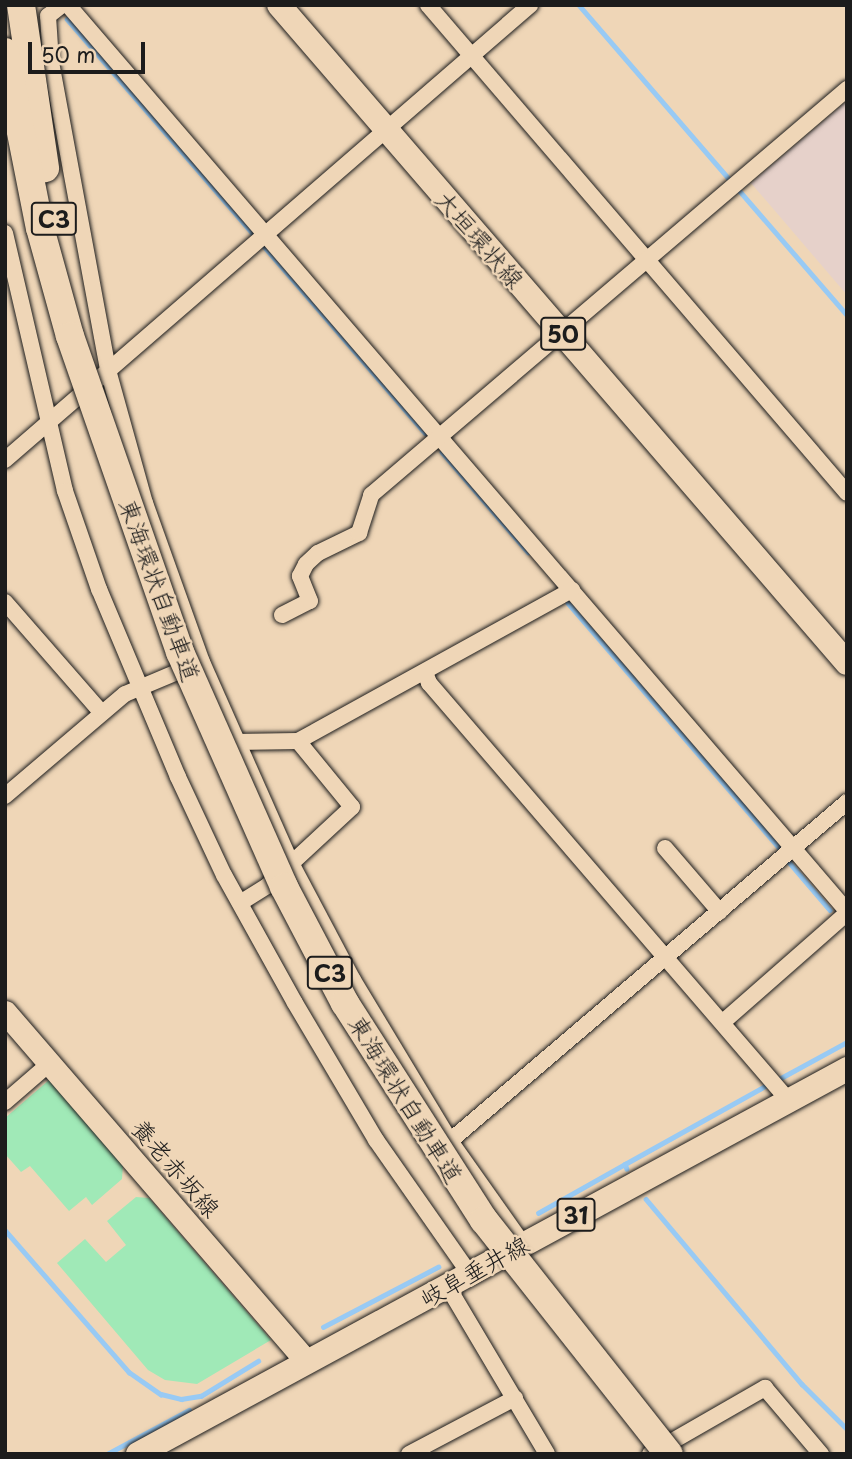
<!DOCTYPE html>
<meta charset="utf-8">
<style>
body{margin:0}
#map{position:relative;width:852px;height:1459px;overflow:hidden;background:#efd6b7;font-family:"Playpen Sans","Klee One",sans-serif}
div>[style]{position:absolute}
.built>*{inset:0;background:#e6d1ca}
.green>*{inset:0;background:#a0e9b7}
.stream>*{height:4.5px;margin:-2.25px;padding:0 2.25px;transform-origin:2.25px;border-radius:2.25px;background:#98caf4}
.roads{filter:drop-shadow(0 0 2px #1c1c1c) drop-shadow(0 0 2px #1c1c1c)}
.street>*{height:16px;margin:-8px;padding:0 8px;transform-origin:8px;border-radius:8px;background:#efd6b7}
.secondary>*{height:23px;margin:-11.5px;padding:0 11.5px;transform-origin:11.5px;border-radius:11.5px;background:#efd6b7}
.primary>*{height:24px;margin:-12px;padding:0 12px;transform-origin:12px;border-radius:12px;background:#efd6b7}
.bridges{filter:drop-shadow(0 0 2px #1c1c1c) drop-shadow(0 0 2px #1c1c1c)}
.highway-bridge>*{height:28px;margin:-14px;padding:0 14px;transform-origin:14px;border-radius:14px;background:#efd6b7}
span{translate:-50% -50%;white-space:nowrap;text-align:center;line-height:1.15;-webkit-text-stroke:5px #efd6b7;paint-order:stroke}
.shield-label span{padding:2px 5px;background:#efd6b7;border:2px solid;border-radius:5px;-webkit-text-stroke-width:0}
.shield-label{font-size:23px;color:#1c1c1c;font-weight:700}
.street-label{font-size:24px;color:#1c1c1c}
.frame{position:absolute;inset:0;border:7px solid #1c1c1c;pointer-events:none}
.scale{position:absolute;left:28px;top:42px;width:117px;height:32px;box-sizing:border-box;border:4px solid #1c1c1c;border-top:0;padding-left:9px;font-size:21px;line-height:24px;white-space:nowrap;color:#1c1c1c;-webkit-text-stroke:5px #efd6b7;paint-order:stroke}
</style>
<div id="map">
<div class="built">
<div style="clip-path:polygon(847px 101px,847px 295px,751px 183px)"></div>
</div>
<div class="green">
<div style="clip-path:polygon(49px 1080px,123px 1165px,122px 1179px,92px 1205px,86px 1197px,69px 1211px,30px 1166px,21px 1172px,5px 1154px,5px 1118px)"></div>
<div style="clip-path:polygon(136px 1197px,149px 1198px,271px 1340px,197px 1384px,165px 1380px,148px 1370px,57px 1263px,85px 1239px,106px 1262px,126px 1245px,107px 1221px)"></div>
</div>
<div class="stream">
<div style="left:579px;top:5px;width:234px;rotate:49.2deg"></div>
<div style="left:67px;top:19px;width:287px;rotate:49.1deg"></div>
<div style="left:738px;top:189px;width:167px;rotate:49.1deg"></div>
<div style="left:263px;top:245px;width:248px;rotate:49.2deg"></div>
<div style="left:442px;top:452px;width:132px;rotate:49.3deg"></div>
<div style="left:568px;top:603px;width:326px;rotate:49.2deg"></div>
<div style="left:789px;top:862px;width:63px;rotate:49.5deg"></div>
<div style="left:779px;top:1079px;width:77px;rotate:-28.6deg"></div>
<div style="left:625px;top:1164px;width:162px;rotate:-29.1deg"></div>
<div style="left:646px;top:1199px;width:242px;rotate:49.9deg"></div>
<div style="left:802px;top:1384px;width:64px;rotate:45deg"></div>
<div style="left:538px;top:1213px;width:100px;rotate:-29.4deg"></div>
<div style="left:625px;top:1164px;width:5px;rotate:68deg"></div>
<div style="left:5px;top:1230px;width:189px;rotate:48.9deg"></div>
<div style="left:129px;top:1372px;width:39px;rotate:35deg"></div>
<div style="left:161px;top:1394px;width:21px;rotate:14deg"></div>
<div style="left:181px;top:1399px;width:20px;rotate:-9deg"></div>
<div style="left:201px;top:1396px;width:67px;rotate:-31.6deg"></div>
<div style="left:323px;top:1327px;width:130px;rotate:-27.6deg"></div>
<div style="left:107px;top:1454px;width:93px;rotate:-28.2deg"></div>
</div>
<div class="roads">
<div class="street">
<div style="left:62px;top:5px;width:18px;rotate:142deg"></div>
<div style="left:48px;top:16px;width:46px;rotate:86.3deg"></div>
<div style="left:51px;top:62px;width:313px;rotate:79.5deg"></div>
<div style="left:108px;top:370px;width:138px;rotate:74.5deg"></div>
<div style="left:145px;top:503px;width:169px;rotate:70.3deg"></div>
<div style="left:202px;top:662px;width:218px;rotate:66.1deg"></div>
<div style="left:290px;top:861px;width:135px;rotate:62.1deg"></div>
<div style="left:353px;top:980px;width:188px;rotate:58.9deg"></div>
<div style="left:450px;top:1141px;width:126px;rotate:54.7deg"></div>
<div style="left:68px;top:5px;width:1195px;rotate:49.31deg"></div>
<div style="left:428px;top:5px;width:643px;rotate:49.35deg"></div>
<div style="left:5px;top:233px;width:265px;rotate:76.9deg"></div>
<div style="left:65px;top:491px;width:104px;rotate:70.9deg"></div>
<div style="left:99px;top:589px;width:204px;rotate:67.2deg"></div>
<div style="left:178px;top:777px;width:108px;rotate:64.9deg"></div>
<div style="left:224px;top:875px;width:146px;rotate:61deg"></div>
<div style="left:295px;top:1003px;width:159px;rotate:59.4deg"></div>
<div style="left:376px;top:1140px;width:164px;rotate:55deg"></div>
<div style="left:5px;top:460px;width:695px;rotate:-40.91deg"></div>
<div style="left:5px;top:602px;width:147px;rotate:48.9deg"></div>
<div style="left:282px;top:615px;width:31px;rotate:-27deg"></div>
<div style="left:310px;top:601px;width:27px;rotate:-112deg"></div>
<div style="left:300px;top:576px;width:13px;rotate:-63deg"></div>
<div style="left:306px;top:564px;width:16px;rotate:-43deg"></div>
<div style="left:318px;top:553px;width:46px;rotate:-26deg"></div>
<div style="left:359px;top:533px;width:40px;rotate:-72deg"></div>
<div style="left:371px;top:495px;width:626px;rotate:-40.46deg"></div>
<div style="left:425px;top:672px;width:12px;rotate:70deg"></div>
<div style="left:429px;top:683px;width:552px;rotate:49.26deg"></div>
<div style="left:235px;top:742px;width:63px;rotate:-0.9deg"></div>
<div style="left:298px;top:741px;width:313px;rotate:-28.9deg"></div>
<div style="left:5px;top:796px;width:157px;rotate:-40.4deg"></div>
<div style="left:125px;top:694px;width:75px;rotate:-22.8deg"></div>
<div style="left:665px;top:848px;width:84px;rotate:49.3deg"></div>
<div style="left:240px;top:903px;width:32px;rotate:-32deg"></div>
<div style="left:267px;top:886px;width:116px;rotate:-42.9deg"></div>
<div style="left:352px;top:807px;width:85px;rotate:-129.3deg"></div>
<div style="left:723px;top:1022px;width:165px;rotate:-41.3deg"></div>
<div style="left:5px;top:1102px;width:60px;rotate:-40.9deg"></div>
<div style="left:450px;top:1141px;width:522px;rotate:-40.49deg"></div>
<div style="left:448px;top:1287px;width:194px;rotate:59.3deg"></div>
<div style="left:409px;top:1454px;width:120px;rotate:-27.8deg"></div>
<div style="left:650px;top:1454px;width:133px;rotate:-29.9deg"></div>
<div style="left:765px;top:1388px;width:87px;rotate:49.7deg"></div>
</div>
<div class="secondary">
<div style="left:5px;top:1012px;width:459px;rotate:49.2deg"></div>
</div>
<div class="primary">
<div style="left:279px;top:5px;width:869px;rotate:49.2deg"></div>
<div style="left:138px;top:1454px;width:807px;rotate:-28.5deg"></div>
</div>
</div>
<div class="bridges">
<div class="highway-bridge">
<div style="left:21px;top:5px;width:165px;rotate:81.6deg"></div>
<div style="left:5px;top:52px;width:179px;rotate:78.8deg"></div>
<div style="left:40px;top:228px;width:112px;rotate:74.5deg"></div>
<div style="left:70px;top:336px;width:335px;rotate:70.8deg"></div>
<div style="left:180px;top:652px;width:257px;rotate:66.1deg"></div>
<div style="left:284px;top:887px;width:131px;rotate:62.3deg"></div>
<div style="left:345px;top:1003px;width:258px;rotate:57.4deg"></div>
<div style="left:484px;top:1220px;width:298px;rotate:51.7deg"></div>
</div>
</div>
<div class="shield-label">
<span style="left:54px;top:219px">C3</span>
<span style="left:563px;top:334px">50</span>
<span style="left:330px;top:973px">C3</span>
<span style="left:576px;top:1215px">31</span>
</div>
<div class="street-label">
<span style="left:480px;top:239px;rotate:49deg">大垣環状線</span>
<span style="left:160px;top:590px;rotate:70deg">東海環状自動車道</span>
<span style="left:406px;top:1099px;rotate:58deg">東海環状自動車道</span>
<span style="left:176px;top:1168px;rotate:49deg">養老赤坂線</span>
<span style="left:474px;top:1271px;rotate:-29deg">岐阜垂井線</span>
</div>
<div class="frame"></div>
<div class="scale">50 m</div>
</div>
